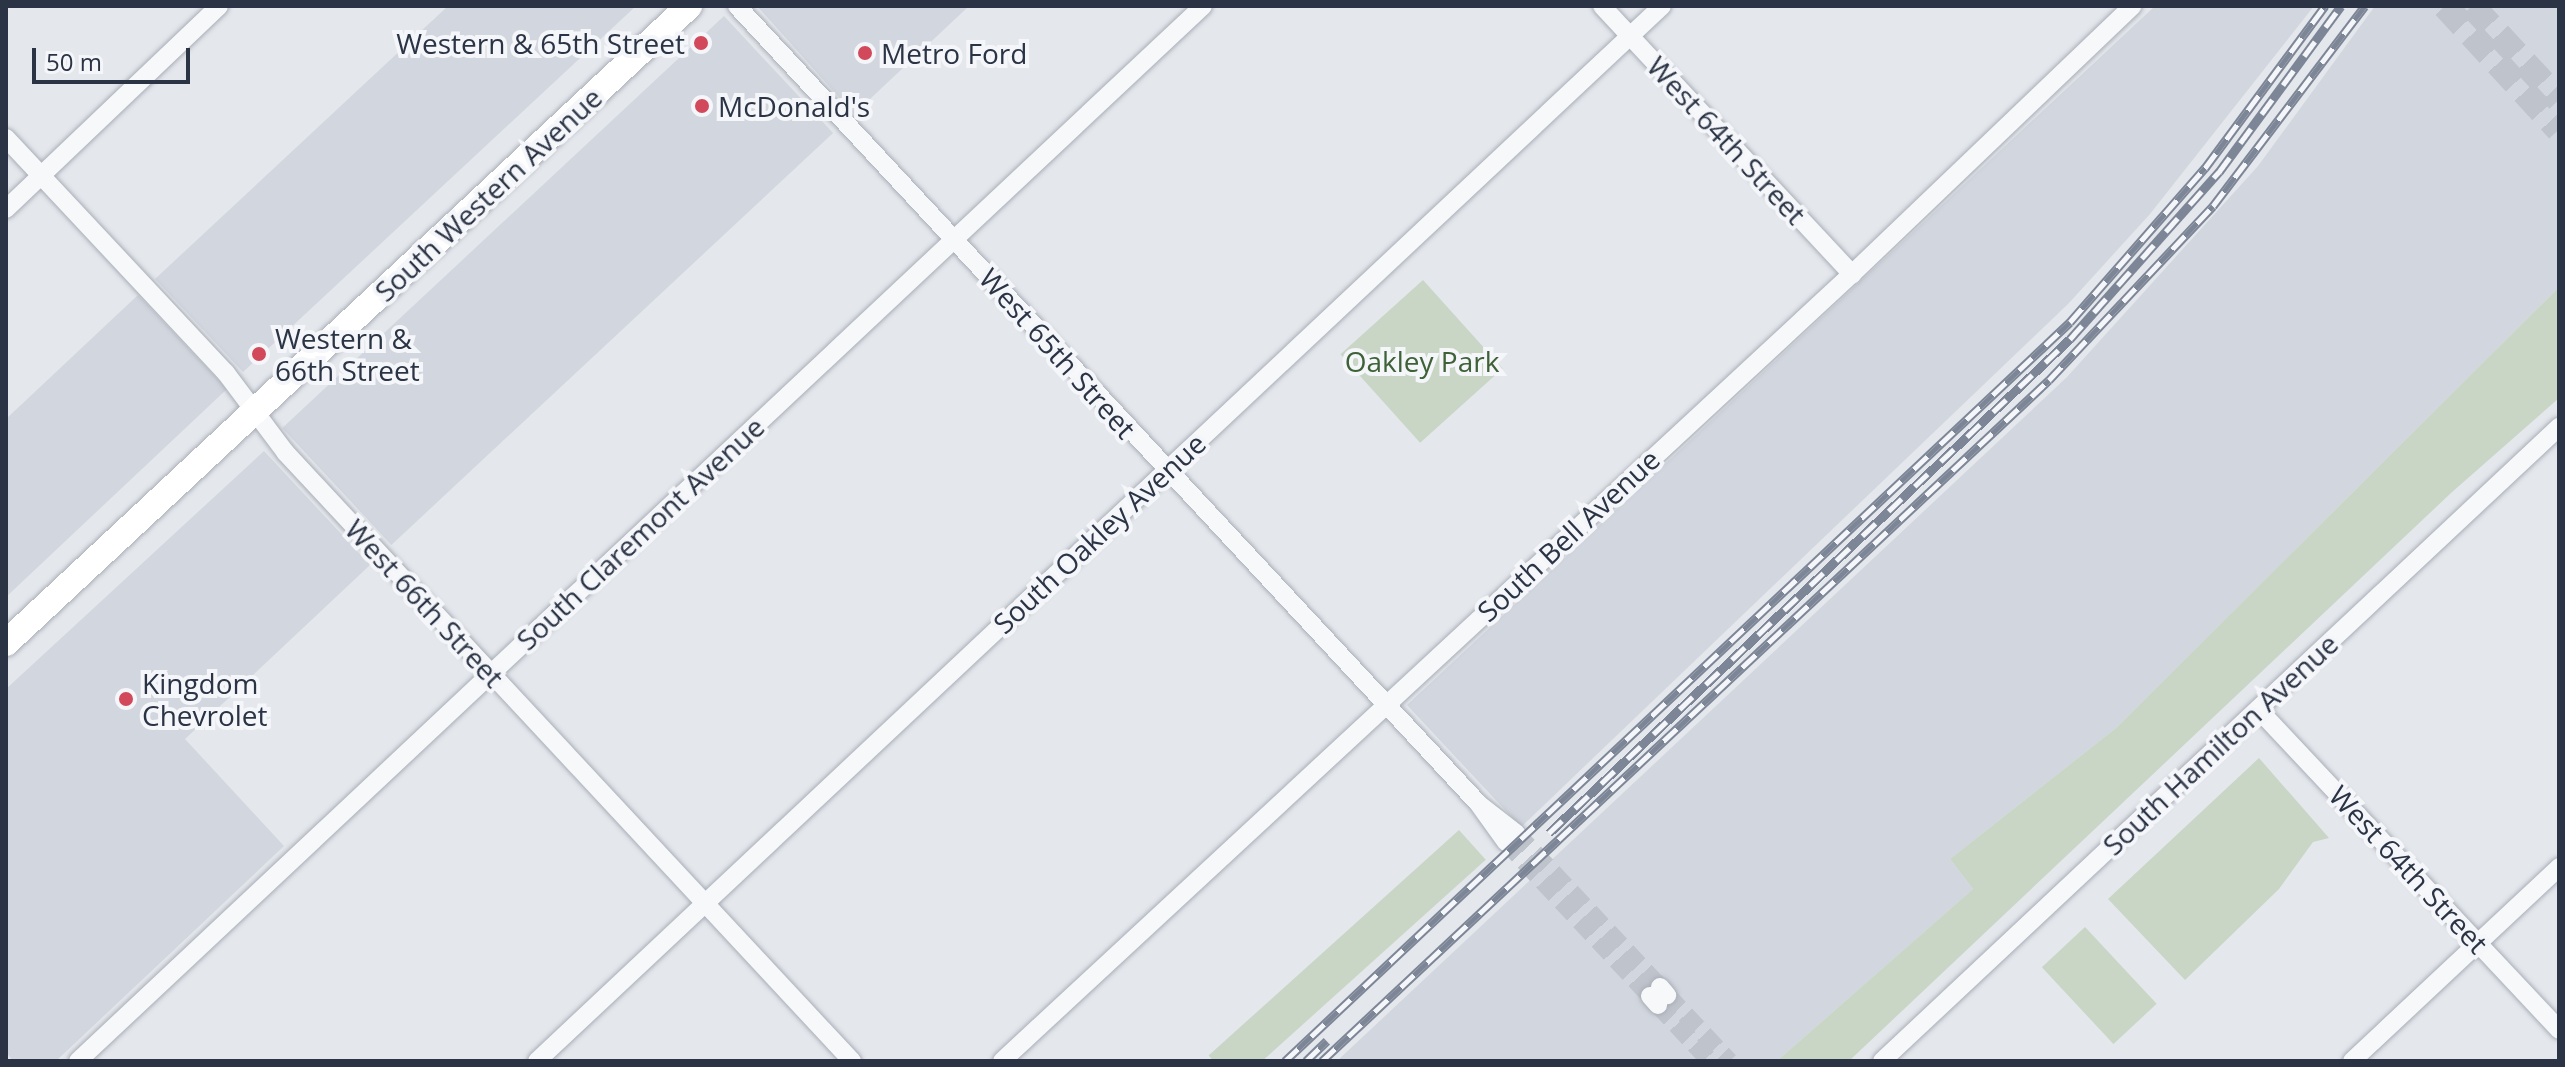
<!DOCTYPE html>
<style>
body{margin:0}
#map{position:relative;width:2565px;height:1067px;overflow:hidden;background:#e4e7ec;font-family:"Open Sans",sans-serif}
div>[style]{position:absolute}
.built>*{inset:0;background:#d2d6de;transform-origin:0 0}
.green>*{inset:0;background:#c9d6c5;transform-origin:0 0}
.minor-tunnel>*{height:18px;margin-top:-9px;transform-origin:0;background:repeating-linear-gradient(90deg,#bfc3cb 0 18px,transparent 0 27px)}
.secondary-tunnel>*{height:26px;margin-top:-13px;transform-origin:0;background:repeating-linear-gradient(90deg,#bfc3cb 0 26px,transparent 0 39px)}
.roads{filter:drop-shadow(0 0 2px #a9aeb7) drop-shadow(0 0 2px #a9aeb7)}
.minor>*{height:18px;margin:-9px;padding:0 9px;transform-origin:9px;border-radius:9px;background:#f7f8fa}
.secondary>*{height:26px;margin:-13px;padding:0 13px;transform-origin:13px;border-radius:13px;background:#fff}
.rail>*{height:9px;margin-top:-4.5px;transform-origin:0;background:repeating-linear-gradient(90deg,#f4f6f9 0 18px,#7d8696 0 36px);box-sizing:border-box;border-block:2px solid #7d8696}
.dots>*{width:22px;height:22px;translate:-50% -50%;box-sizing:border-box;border:4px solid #f4f6f9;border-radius:50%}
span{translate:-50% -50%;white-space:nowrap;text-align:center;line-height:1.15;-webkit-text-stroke:8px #f4f6f9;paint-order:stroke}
.poi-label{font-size:28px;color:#2b3445}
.right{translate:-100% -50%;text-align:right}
.left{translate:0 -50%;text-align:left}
.street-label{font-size:28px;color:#2b3445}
.park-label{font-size:28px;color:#3f6138}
.frame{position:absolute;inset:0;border:8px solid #2b3445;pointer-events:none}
.scale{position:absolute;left:32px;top:48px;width:158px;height:36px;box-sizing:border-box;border:4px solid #2b3445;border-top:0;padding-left:10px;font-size:24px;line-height:28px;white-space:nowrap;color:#2b3445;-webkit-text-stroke:6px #f4f6f9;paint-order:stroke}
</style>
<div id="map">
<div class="built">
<div style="clip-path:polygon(448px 6px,636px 6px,243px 372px,155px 279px)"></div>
<div style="clip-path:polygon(757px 6px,969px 6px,854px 114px)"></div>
<div style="clip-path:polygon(2155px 6px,2314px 6px,2150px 214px,2069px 303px,1521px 827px,1407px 705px)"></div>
<div style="clip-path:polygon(2375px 6px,2559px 6px,2559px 287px,2116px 728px,1950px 859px,1973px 889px,1777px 1061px,1337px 1061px,2067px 377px,2258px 166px)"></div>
<div style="left:724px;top:16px;width:160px;height:604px;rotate:47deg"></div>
<div style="clip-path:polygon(138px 295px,227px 389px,6px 597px,6px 419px)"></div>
<div style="clip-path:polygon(264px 451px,370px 565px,185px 739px,284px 846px,56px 1061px,13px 1061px,6px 1052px,6px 689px)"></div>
</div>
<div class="green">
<div style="left:1423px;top:280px;width:119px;height:111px;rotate:48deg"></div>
<div style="clip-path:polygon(2559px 287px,2559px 398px,2451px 493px,1849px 1061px,1777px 1061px,1973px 889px,1950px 859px,2116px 728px)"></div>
<div style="clip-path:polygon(2259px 758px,2329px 838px,2313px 842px,2279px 889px,2185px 980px,2108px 899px)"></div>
<div style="left:1459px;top:830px;width:40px;height:337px;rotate:48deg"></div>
<div style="left:2085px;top:927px;width:105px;height:59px;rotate:47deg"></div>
</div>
<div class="minor-tunnel">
<div style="left:1516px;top:833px;width:211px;rotate:46.9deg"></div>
<div style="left:1506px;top:842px;width:211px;rotate:46.9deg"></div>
<div style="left:1667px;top:995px;width:91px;rotate:46.8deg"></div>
<div style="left:1658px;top:1005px;width:76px;rotate:47.1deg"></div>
</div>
<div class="secondary-tunnel">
<div style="left:2445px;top:6px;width:168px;rotate:47.4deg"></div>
<div style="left:2472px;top:6px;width:128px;rotate:47.2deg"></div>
</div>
<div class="roads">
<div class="minor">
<div style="left:737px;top:6px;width:1088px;rotate:47.09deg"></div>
<div style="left:1478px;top:803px;width:48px;rotate:54.3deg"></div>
<div style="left:1602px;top:6px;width:367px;rotate:47deg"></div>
<div style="left:6px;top:138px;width:322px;rotate:46.9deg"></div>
<div style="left:226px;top:373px;width:99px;rotate:53.2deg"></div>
<div style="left:285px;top:452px;width:832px;rotate:47.05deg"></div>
<div style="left:6px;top:209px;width:294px;rotate:-43.6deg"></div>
<div style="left:2258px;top:709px;width:440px;rotate:46.8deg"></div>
<div style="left:1480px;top:805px;width:46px;rotate:37.9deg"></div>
<div style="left:1660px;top:987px;width:11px;rotate:49deg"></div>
<div style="left:1650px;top:996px;width:12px;rotate:48deg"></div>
<div style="left:78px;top:1061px;width:1542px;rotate:-43.16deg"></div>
<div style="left:537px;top:1061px;width:1542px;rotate:-43.16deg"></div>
<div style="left:1002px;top:1061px;width:1158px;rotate:-42.8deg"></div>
<div style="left:1852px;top:274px;width:388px;rotate:-43.7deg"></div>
<div style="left:1882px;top:1061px;width:928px;rotate:-43.12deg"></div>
<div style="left:2352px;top:1061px;width:284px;rotate:-43.1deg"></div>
</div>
<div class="secondary">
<div style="left:6px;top:643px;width:934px;rotate:-43deg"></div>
</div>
</div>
<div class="rail">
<div style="left:1549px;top:833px;width:718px;rotate:-43.48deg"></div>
<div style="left:2070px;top:339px;width:224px;rotate:-48.3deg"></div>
<div style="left:2219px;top:172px;width:206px;rotate:-53.7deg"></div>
<div style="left:1285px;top:1061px;width:1078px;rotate:-43.27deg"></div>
<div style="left:2070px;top:322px;width:205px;rotate:-48.8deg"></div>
<div style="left:2205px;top:168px;width:202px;rotate:-53.5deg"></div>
<div style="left:1306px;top:1061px;width:29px;rotate:-44deg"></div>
<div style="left:1322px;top:1061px;width:996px;rotate:-43.13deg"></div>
<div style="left:2049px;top:380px;width:239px;rotate:-46.7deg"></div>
<div style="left:2213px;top:206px;width:251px;rotate:-52.8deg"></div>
</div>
<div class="dots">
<div style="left:701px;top:43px;background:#d1495b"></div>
<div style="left:865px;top:53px;background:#d1495b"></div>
<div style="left:702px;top:106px;background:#d1495b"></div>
<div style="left:259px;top:354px;background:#d1495b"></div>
<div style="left:126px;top:699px;background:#d1495b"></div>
</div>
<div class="poi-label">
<span class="right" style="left:685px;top:43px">Western &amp; 65th Street</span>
<span class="left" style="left:881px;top:53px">Metro Ford</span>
<span class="left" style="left:718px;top:106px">McDonald's</span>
<span class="left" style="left:275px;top:354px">Western &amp;<br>66th Street</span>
<span class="left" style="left:142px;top:699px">Kingdom<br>Chevrolet</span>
</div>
<div class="street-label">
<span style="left:1727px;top:140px;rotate:47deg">West 64th Street</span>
<span style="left:488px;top:194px;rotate:-43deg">South Western Avenue</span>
<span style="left:1058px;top:353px;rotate:48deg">West 65th Street</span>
<span style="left:640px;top:533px;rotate:-43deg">South Claremont Avenue</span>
<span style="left:1099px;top:533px;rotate:-43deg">South Oakley Avenue</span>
<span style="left:1568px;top:535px;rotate:-43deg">South Bell Avenue</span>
<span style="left:425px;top:603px;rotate:47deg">West 66th Street</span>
<span style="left:2220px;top:744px;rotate:-43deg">South Hamilton Avenue</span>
<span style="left:2409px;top:869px;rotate:47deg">West 64th Street</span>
</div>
<div class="park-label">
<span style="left:1422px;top:361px">Oakley Park</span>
</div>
<div class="frame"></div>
<div class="scale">50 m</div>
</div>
